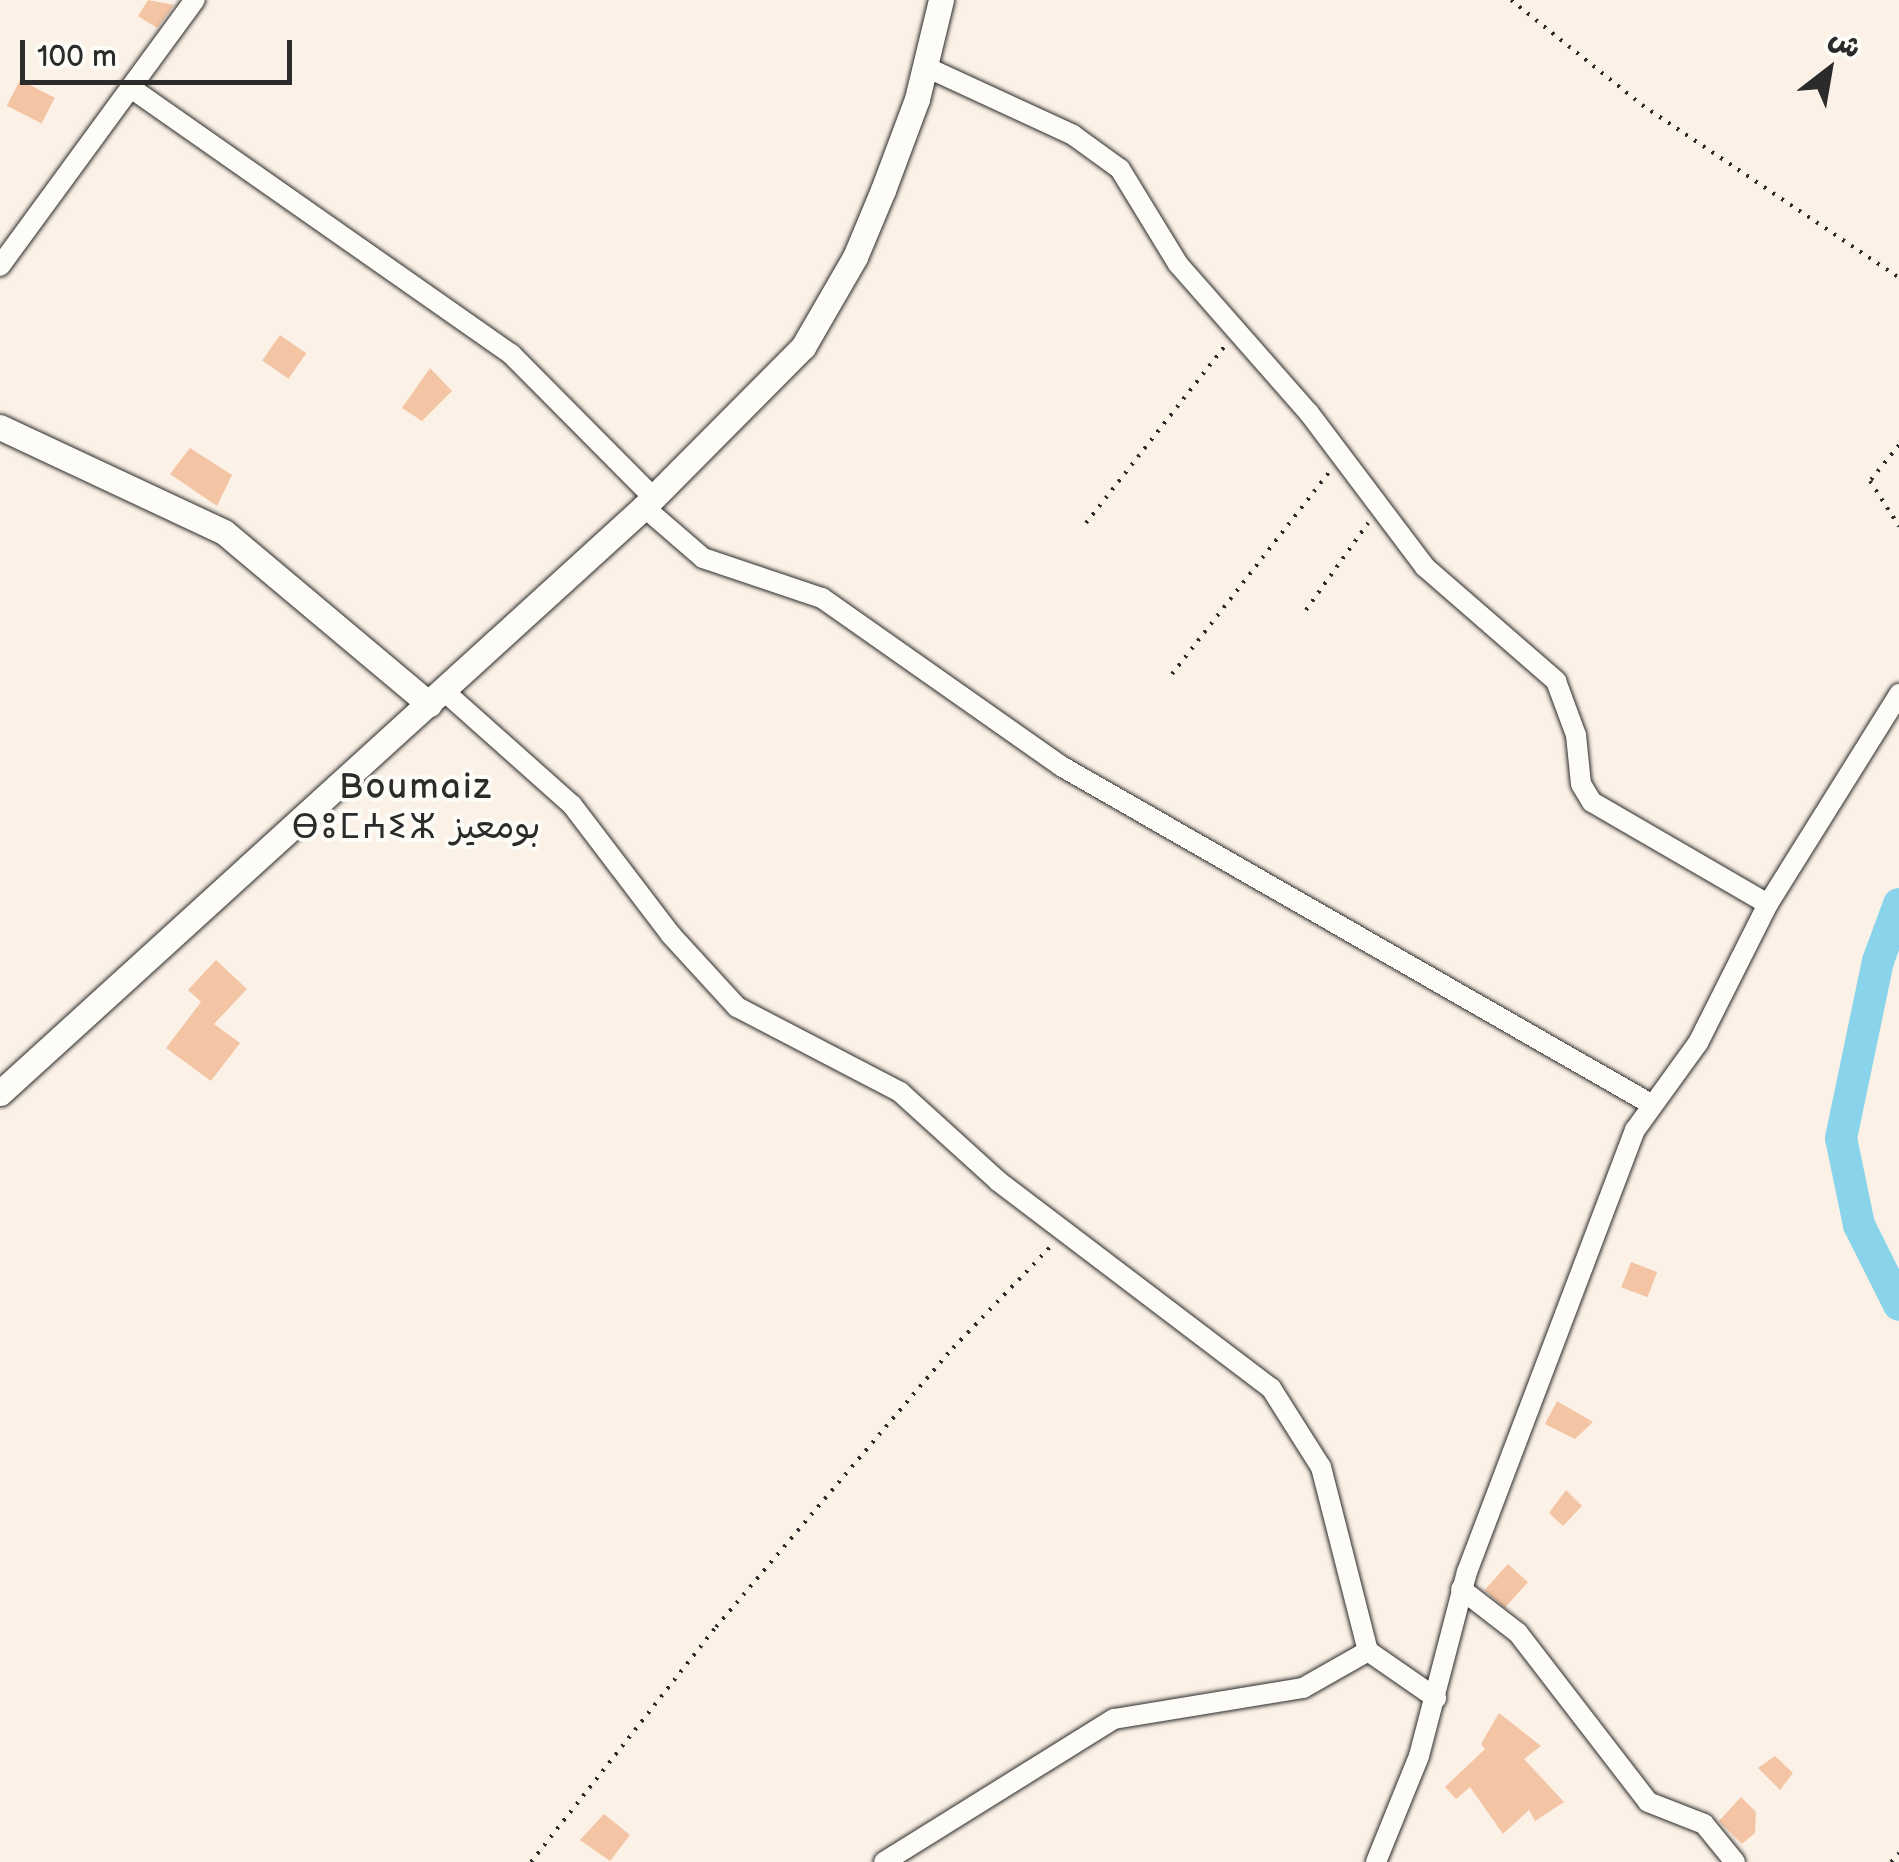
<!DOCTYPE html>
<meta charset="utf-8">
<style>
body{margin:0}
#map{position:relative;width:1899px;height:1862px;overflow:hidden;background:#fbf1e6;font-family:"Balsamiq Sans","Playpen Sans Arabic","Noto Sans Tifinagh",sans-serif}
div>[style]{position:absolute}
.river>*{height:32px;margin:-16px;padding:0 16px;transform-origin:16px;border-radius:16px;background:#8ad4eb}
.building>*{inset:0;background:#f4c5a4;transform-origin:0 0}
.path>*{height:4px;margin-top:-2px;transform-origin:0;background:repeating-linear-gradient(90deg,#2b2b2b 0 2.5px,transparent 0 10.5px)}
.roads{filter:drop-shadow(0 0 2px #2b2b2b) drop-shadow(0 0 2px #2b2b2b)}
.minor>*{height:20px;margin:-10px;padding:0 10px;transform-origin:10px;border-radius:10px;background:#fdfcf7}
.tertiary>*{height:25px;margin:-12.5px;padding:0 12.5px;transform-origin:12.5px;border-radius:12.5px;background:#fdfcf7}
span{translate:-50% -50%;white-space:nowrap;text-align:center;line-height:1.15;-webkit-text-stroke:8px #fdfcf7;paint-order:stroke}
.quarter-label{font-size:35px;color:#2b2b2b;letter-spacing:2.5px}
.north{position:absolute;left:1779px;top:20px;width:100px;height:100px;-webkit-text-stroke:8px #fdfcf7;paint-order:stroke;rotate:31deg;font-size:28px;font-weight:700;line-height:40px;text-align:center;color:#2b2b2b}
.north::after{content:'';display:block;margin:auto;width:35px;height:45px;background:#2b2b2b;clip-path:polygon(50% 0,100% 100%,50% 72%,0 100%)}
.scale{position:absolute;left:20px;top:40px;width:272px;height:45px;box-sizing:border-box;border:5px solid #2b2b2b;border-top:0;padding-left:12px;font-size:30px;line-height:35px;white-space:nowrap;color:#2b2b2b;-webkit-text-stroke:8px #fdfcf7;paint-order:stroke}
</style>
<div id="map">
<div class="river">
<div style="left:1899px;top:904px;width:61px;rotate:110.2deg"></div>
<div style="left:1878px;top:961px;width:181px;rotate:101.8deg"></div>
<div style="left:1841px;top:1138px;width:89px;rotate:78.3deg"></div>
<div style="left:1859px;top:1225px;width:89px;rotate:63.4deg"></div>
</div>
<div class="building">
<div style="clip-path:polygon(148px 0,174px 5px,157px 28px,138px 16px)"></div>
<div style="left:20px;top:80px;width:39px;height:29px;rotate:27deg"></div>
<div style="left:280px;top:335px;width:32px;height:31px;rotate:35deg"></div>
<div style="clip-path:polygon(430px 368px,452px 391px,422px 421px,402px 408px)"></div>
<div style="clip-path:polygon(190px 448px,232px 475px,217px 506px,170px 474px)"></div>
<div style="clip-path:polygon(216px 960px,247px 989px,214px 1024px,240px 1043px,211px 1081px,166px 1048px,201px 1002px,188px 990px)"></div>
<div style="left:1631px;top:1262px;width:28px;height:27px;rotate:21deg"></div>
<div style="clip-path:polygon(1557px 1401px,1593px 1422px,1575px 1439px,1545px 1424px)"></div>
<div style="clip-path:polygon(1566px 1490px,1582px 1506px,1563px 1526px,1549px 1513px)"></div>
<div style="left:1508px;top:1564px;width:27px;height:35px;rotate:42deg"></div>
<div style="clip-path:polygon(1499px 1713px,1541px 1746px,1524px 1759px,1564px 1802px,1535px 1821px,1529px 1810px,1503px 1834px,1470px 1787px,1456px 1799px,1445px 1787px,1485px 1749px,1481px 1744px)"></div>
<div style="clip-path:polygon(1775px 1756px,1793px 1773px,1780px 1790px,1758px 1768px)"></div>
<div style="clip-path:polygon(1741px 1797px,1756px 1812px,1755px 1833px,1742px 1844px,1719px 1821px)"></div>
<div style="clip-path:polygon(604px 1814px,630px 1835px,610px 1861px,580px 1840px)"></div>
</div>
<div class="path">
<div style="left:1511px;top:0;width:168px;rotate:38.7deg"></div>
<div style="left:1642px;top:105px;width:310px;rotate:33.9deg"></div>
<div style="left:1899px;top:445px;width:46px;rotate:128.9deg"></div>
<div style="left:1870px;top:481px;width:54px;rotate:57.2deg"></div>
<div style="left:1086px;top:523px;width:225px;rotate:-51.9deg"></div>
<div style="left:1306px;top:610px;width:107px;rotate:-54.5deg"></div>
<div style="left:1172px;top:674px;width:259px;rotate:-52.1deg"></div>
<div style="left:531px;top:1862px;width:299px;rotate:-51.8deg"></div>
<div style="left:716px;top:1627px;width:366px;rotate:-49.7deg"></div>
<div style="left:953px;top:1348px;width:141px;rotate:-46.1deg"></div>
<div style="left:1891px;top:1862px;width:12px;rotate:-48deg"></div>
</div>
<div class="roads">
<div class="minor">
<div style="left:926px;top:67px;width:162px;rotate:24.8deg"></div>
<div style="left:1073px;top:135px;width:58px;rotate:35.9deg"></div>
<div style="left:1120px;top:169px;width:111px;rotate:58.6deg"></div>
<div style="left:1178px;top:264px;width:198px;rotate:48.7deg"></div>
<div style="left:1309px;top:413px;width:193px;rotate:53deg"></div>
<div style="left:1425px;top:567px;width:174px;rotate:41deg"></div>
<div style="left:1556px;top:681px;width:58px;rotate:69.7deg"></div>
<div style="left:1576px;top:735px;width:49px;rotate:84.2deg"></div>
<div style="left:1581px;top:784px;width:21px;rotate:59deg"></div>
<div style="left:1592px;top:802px;width:203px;rotate:30.1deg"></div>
<div style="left:131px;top:88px;width:464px;rotate:35deg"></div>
<div style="left:511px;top:354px;width:202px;rotate:45.2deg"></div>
<div style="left:0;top:266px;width:330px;rotate:-53.8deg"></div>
<div style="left:644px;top:507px;width:78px;rotate:40.8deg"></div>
<div style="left:703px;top:558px;width:126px;rotate:18.6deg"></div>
<div style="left:822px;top:598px;width:292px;rotate:35.1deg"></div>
<div style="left:1061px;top:766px;width:680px;rotate:29.81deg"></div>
<div style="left:444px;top:691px;width:171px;rotate:41.7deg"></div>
<div style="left:572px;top:805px;width:163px;rotate:52.7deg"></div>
<div style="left:671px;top:935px;width:98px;rotate:47.5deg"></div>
<div style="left:737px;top:1007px;width:184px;rotate:27.5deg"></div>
<div style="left:900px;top:1092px;width:132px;rotate:42.2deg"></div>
<div style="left:998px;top:1181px;width:343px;rotate:37.2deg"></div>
<div style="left:1271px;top:1388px;width:93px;rotate:57.7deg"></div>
<div style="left:1321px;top:1467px;width:190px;rotate:75.7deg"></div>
<div style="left:1368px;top:1651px;width:83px;rotate:34.7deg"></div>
<div style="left:1461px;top:1589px;width:72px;rotate:37.7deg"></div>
<div style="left:1518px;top:1633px;width:213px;rotate:52.4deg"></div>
<div style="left:1648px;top:1802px;width:60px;rotate:21.4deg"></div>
<div style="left:1704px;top:1824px;width:49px;rotate:50.8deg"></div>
<div style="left:884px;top:1862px;width:271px;rotate:-31.9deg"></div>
<div style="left:1114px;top:1719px;width:192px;rotate:-9.3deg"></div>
<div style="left:1303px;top:1688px;width:75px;rotate:-29.6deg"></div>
<div style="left:1376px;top:1862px;width:114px;rotate:-67.9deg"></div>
<div style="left:1419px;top:1756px;width:190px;rotate:-75.4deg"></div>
<div style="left:1467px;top:1572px;width:473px;rotate:-69.2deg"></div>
<div style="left:1635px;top:1130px;width:107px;rotate:-54.1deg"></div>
<div style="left:1698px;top:1043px;width:156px;rotate:-63.3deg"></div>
<div style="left:1768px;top:904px;width:248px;rotate:-58deg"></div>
</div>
<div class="tertiary">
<div style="left:0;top:427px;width:247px;rotate:25.1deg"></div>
<div style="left:224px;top:532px;width:268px;rotate:40deg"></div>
<div style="left:0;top:1093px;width:871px;rotate:-42.3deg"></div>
<div style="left:644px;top:507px;width:226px;rotate:-45.2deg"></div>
<div style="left:803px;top:347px;width:104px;rotate:-60deg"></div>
<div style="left:855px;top:257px;width:73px;rotate:-67.3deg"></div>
<div style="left:883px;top:190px;width:97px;rotate:-69.5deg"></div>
<div style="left:917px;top:99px;width:102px;rotate:-76.4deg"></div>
</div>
</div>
<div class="quarter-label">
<span style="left:416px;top:808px">Boumaiz<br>ⴱⵓⵎⵄⵉⵣ بومعيز</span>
</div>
<div class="north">ش</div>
<div class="scale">100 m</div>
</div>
